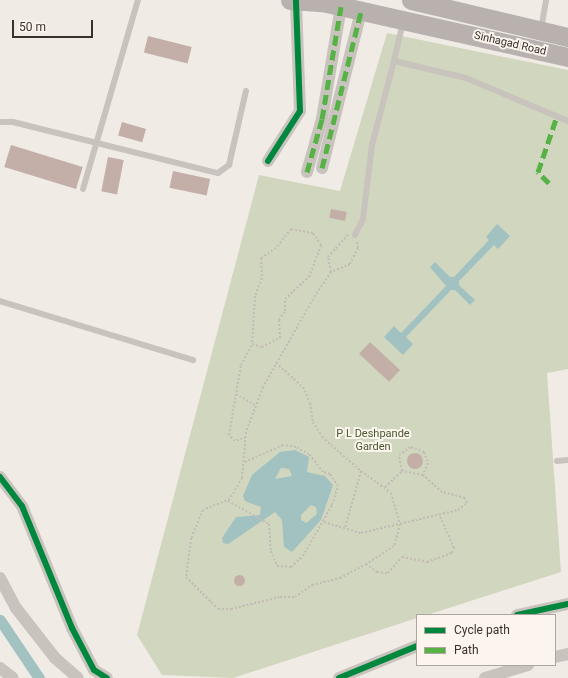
<!DOCTYPE html>
<style>
body{margin:0}
#map{position:relative;width:568px;height:678px;overflow:hidden;background:#f0ebe5;font-family:Roboto,sans-serif}
div>[style]{position:absolute}
.green>*{inset:0;background:#d1d6bf}
.water>*{inset:0;background:#a1c2c1}
.canal>*{height:11px;margin:-5.5px;padding:0 5.5px;transform-origin:5.5px;border-radius:5.5px;background:#a1c2c1}
.building>*{inset:0;background:#c3afa7;transform-origin:0 0}
.round{border-radius:50%}
.path>*{height:2px;margin-top:-1px;transform-origin:0;background:repeating-linear-gradient(90deg,#c2bbb6 0 2px,transparent 0 4px)}
.lane>*{height:6px;margin:-3px;padding:0 3px;transform-origin:3px;border-radius:3px;background:#c9c3be}
.street>*{height:12px;margin:-6px;padding:0 6px;transform-origin:6px;border-radius:6px;background:#c9c3be}
.primary>*{height:19px;margin:-9.5px;padding:0 9.5px;transform-origin:9.5px;border-radius:9.5px;background:#b8b1ad}
.quiet>*{height:5px;margin-top:-2.5px;transform-origin:0;background:repeating-linear-gradient(90deg,#57b246 0 10px,transparent 0 15px)}
.cycleway>*{height:6px;margin:-3px;padding:0 3px;transform-origin:3px;border-radius:3px;background:#00873e}
span{translate:-50% -50%;white-space:nowrap;text-align:center;line-height:1.15;-webkit-text-stroke:4px #fbf5ee;paint-order:stroke}
.street-label{font-size:11px;color:#3b302b}
.park-label{font-size:11px;color:#4a5a2e}
.legend{position:absolute;left:416px;top:614px;width:140px;height:52px;box-sizing:border-box;background:#fbf5ee;border:1px solid #aea6a0;margin:0;padding:5px 7px;list-style:none;font-size:12px;color:#3b302b}
.legend li{display:flex;align-items:center;gap:8px;height:20px}
.legend b{width:20px;border:1px solid #aea6a0}
.scale{position:absolute;left:12px;top:20px;width:81px;height:18px;box-sizing:border-box;border:2px solid #3b302b;border-top:0;padding-left:5px;font-size:12px;line-height:14px;white-space:nowrap;color:#3b302b;-webkit-text-stroke:3px #fbf5ee;paint-order:stroke}
</style>
<div id="map">
<div class="green">
<div style="clip-path:polygon(387px 33px,568px 70px,568px 369px,547px 373px,561px 572px,427px 615px,417px 615px,417px 618px,233px 678px,162px 675px,137px 635px,259px 175px,340px 191px)"></div>
</div>
<div class="water">
<div style="clip-path:polygon(497px 224px,510px 236px,498px 249px,494px 245px,459px 281px,459px 285px,475px 300px,470px 305px,455px 290px,451px 290px,406px 337px,413px 344px,403px 355px,384px 337px,394px 326px,401px 333px,446px 286px,430px 267px,435px 262px,450px 277px,454px 277px,489px 240px,486px 237px)"></div>
<div style="clip-path:polygon(evenodd,295px 450px,309px 457px,307px 472px,325px 476px,333px 485px,321px 520px,292px 552px,284px 547px,282px 520px,275px 512px,228px 544px,223px 543px,222px 538px,236px 517px,260px 515px,261px 507px,245px 501px,243px 496px,252px 475px,280px 452px,295px 450px,281px 468px,289px 469px,292px 476px,275px 479px,281px 468px,295px 450px,311px 505px,316px 507px,317px 514px,306px 523px,301px 520px,301px 515px,311px 505px)"></div>
</div>
<div class="canal">
<div style="left:0;top:620px;width:70px;rotate:56.1deg"></div>
</div>
<div class="building">
<div style="left:148px;top:36px;width:45px;height:17px;rotate:14deg"></div>
<div style="left:122px;top:122px;width:25px;height:14px;rotate:16deg"></div>
<div style="left:11px;top:145px;width:75px;height:23px;rotate:17deg"></div>
<div style="left:108px;top:157px;width:16px;height:35px;rotate:11deg"></div>
<div style="left:173px;top:171px;width:38px;height:17px;rotate:12deg"></div>
<div style="left:331px;top:209px;width:16px;height:9px;rotate:11deg"></div>
<div style="left:370px;top:342px;width:41px;height:16px;rotate:43deg"></div>
<div class="round" style="left:407px;top:453px;width:16px;height:16px"></div>
<div class="round" style="left:233.5px;top:574.5px;width:11px;height:11px"></div>
</div>
<div class="path">
<div style="left:357px;top:242px;width:6px;rotate:81deg"></div>
<div style="left:358px;top:248px;width:18px;rotate:117deg"></div>
<div style="left:350px;top:264px;width:21px;rotate:157deg"></div>
<div style="left:331px;top:272px;width:32px;rotate:124deg"></div>
<div style="left:313px;top:299px;width:101px;rotate:119.6deg"></div>
<div style="left:263px;top:387px;width:48px;rotate:110.7deg"></div>
<div style="left:246px;top:432px;width:46px;rotate:95deg"></div>
<div style="left:242px;top:478px;width:24px;rotate:120deg"></div>
<div style="left:230px;top:499px;width:29px;rotate:158deg"></div>
<div style="left:203px;top:510px;width:30px;rotate:113deg"></div>
<div style="left:191px;top:538px;width:39px;rotate:97deg"></div>
<div style="left:186px;top:577px;width:45px;rotate:45deg"></div>
<div style="left:218px;top:609px;width:13px"></div>
<div style="left:231px;top:609px;width:50px;rotate:-13.8deg"></div>
<div style="left:280px;top:597px;width:15px"></div>
<div style="left:295px;top:597px;width:21px;rotate:-35deg"></div>
<div style="left:312px;top:585px;width:29px;rotate:-14deg"></div>
<div style="left:340px;top:578px;width:30px;rotate:-28deg"></div>
<div style="left:331px;top:272px;width:15px;rotate:-101deg"></div>
<div style="left:328px;top:257px;width:30px;rotate:-48deg"></div>
<div style="left:276px;top:363px;width:36px;rotate:42deg"></div>
<div style="left:303px;top:387px;width:17px;rotate:66deg"></div>
<div style="left:310px;top:403px;width:19px;rotate:81deg"></div>
<div style="left:313px;top:422px;width:17px;rotate:59deg"></div>
<div style="left:322px;top:437px;width:52px;rotate:41.1deg"></div>
<div style="left:361px;top:471px;width:59px;rotate:105.7deg"></div>
<div style="left:236px;top:394px;width:22px;rotate:30deg"></div>
<div style="left:246px;top:437px;width:12px;rotate:160deg"></div>
<div style="left:235px;top:441px;width:8px;rotate:-135deg"></div>
<div style="left:229px;top:435px;width:71px;rotate:-80.3deg"></div>
<div style="left:241px;top:365px;width:24px;rotate:-62deg"></div>
<div style="left:252px;top:344px;width:10px;rotate:17deg"></div>
<div style="left:262px;top:347px;width:20px;rotate:-27deg"></div>
<div style="left:280px;top:338px;width:18px;rotate:-93deg"></div>
<div style="left:279px;top:320px;width:11px;rotate:-56deg"></div>
<div style="left:285px;top:311px;width:12px;rotate:-90deg"></div>
<div style="left:285px;top:299px;width:33px;rotate:-43deg"></div>
<div style="left:309px;top:277px;width:34px;rotate:-69deg"></div>
<div style="left:321px;top:245px;width:14px;rotate:-124deg"></div>
<div style="left:313px;top:233px;width:22px;rotate:-170deg"></div>
<div style="left:291px;top:229px;width:24px;rotate:128deg"></div>
<div style="left:276px;top:248px;width:18px;rotate:146deg"></div>
<div style="left:261px;top:258px;width:20px;rotate:87deg"></div>
<div style="left:262px;top:278px;width:19px;rotate:111deg"></div>
<div style="left:255px;top:296px;width:48px;rotate:93.6deg"></div>
<div style="left:361px;top:471px;width:37px;rotate:36deg"></div>
<div style="left:391px;top:493px;width:32px;rotate:74deg"></div>
<div style="left:400px;top:524px;width:23px;rotate:105deg"></div>
<div style="left:394px;top:546px;width:33px;rotate:147deg"></div>
<div style="left:366px;top:564px;width:14px;rotate:36deg"></div>
<div style="left:377px;top:572px;width:11px;rotate:5deg"></div>
<div style="left:388px;top:573px;width:21px;rotate:-49deg"></div>
<div style="left:402px;top:557px;width:25px;rotate:11deg"></div>
<div style="left:427px;top:562px;width:27px;rotate:-20deg"></div>
<div style="left:452px;top:553px;width:5px;rotate:-68deg"></div>
<div style="left:454px;top:548px;width:37px;rotate:-114deg"></div>
<div style="left:385px;top:487px;width:23px;rotate:-43deg"></div>
<div style="left:402px;top:471px;width:16px;rotate:-101deg"></div>
<div style="left:399px;top:455px;width:14px;rotate:-34deg"></div>
<div style="left:411px;top:447px;width:14px;rotate:21deg"></div>
<div style="left:424px;top:452px;width:12px;rotate:70deg"></div>
<div style="left:428px;top:463px;width:13px;rotate:113deg"></div>
<div style="left:228px;top:501px;width:47px;rotate:29.3deg"></div>
<div style="left:269px;top:524px;width:27px;rotate:86deg"></div>
<div style="left:271px;top:551px;width:16px;rotate:68deg"></div>
<div style="left:277px;top:566px;width:14px;rotate:4deg"></div>
<div style="left:291px;top:567px;width:16px;rotate:-43deg"></div>
<div style="left:303px;top:556px;width:59px;rotate:-60.4deg"></div>
<div style="left:332px;top:505px;width:20px;rotate:-72deg"></div>
<div style="left:338px;top:486px;width:14px;rotate:-124deg"></div>
<div style="left:330px;top:474px;width:7px;rotate:-164deg"></div>
<div style="left:323px;top:472px;width:23px;rotate:-128deg"></div>
<div style="left:309px;top:454px;width:15px;rotate:-152deg"></div>
<div style="left:296px;top:447px;width:13px;rotate:-171deg"></div>
<div style="left:283px;top:445px;width:42px;rotate:155.9deg"></div>
<div style="left:324px;top:522px;width:39px;rotate:17deg"></div>
<div style="left:361px;top:533px;width:100px;rotate:-13.3deg"></div>
<div style="left:458px;top:510px;width:11px;rotate:-38deg"></div>
<div style="left:467px;top:503px;width:5px;rotate:-112deg"></div>
<div style="left:465px;top:498px;width:24px;rotate:-165deg"></div>
<div style="left:442px;top:492px;width:25px;rotate:-138deg"></div>
<div style="left:423px;top:475px;width:21px;rotate:-169deg"></div>
</div>
<div class="lane">
<div style="left:403px;top:22px;width:40px;rotate:103deg"></div>
<div style="left:394px;top:61px;width:74px;rotate:13.3deg"></div>
<div style="left:466px;top:78px;width:111px;rotate:22.9deg"></div>
<div style="left:541px;top:29px;width:29px;rotate:-80deg"></div>
<div style="left:0;top:122px;width:13px"></div>
<div style="left:13px;top:122px;width:211px;rotate:14deg"></div>
<div style="left:218px;top:173px;width:14px;rotate:-36deg"></div>
<div style="left:229px;top:165px;width:76px;rotate:-77.1deg"></div>
<div style="left:83px;top:189px;width:197px;rotate:-73.8deg"></div>
<div style="left:355px;top:235px;width:18px;rotate:-63deg"></div>
<div style="left:363px;top:219px;width:75px;rotate:-83.1deg"></div>
<div style="left:372px;top:145px;width:87px;rotate:-75.3deg"></div>
<div style="left:0;top:301px;width:202px;rotate:17deg"></div>
<div style="left:557px;top:461px;width:11px;rotate:-5deg"></div>
</div>
<div class="street">
<div style="left:268px;top:161px;width:59px;rotate:-57.4deg"></div>
<div style="left:300px;top:111px;width:111px;rotate:-92.1deg"></div>
<div style="left:322px;top:168px;width:162px;rotate:-76deg"></div>
<div style="left:307px;top:172px;width:55px;rotate:-74.2deg"></div>
<div style="left:322px;top:119px;width:114px;rotate:-80.4deg"></div>
<div style="left:0;top:477px;width:36px;rotate:53deg"></div>
<div style="left:22px;top:506px;width:132px;rotate:67.7deg"></div>
<div style="left:72px;top:628px;width:47px;rotate:62.4deg"></div>
<div style="left:94px;top:670px;width:15px;rotate:32deg"></div>
<div style="left:0;top:578px;width:34px;rotate:62deg"></div>
<div style="left:16px;top:608px;width:63px;rotate:52deg"></div>
<div style="left:55px;top:658px;width:30px;rotate:41deg"></div>
<div style="left:517px;top:615px;width:52px;rotate:-12.2deg"></div>
<div style="left:555px;top:657px;width:13px;rotate:-13deg"></div>
<div style="left:0;top:668px;width:16px;rotate:38deg"></div>
<div style="left:339px;top:678px;width:84px;rotate:-22.3deg"></div>
<div style="left:485px;top:678px;width:45px;rotate:-16.8deg"></div>
</div>
<div class="primary">
<div style="left:290px;top:0;width:32px;rotate:4deg"></div>
<div style="left:322px;top:2px;width:252px;rotate:12.6deg"></div>
<div style="left:411px;top:0;width:161px;rotate:13.3deg"></div>
</div>
<div class="quiet">
<div style="left:322px;top:168px;width:162px;rotate:-76deg"></div>
<div style="left:307px;top:172px;width:55px;rotate:-74.2deg"></div>
<div style="left:322px;top:119px;width:114px;rotate:-80.4deg"></div>
<div style="left:549px;top:183px;width:16px;rotate:-135deg"></div>
<div style="left:538px;top:172px;width:59px;rotate:-71.3deg"></div>
</div>
<div class="cycleway">
<div style="left:268px;top:161px;width:59px;rotate:-57.4deg"></div>
<div style="left:300px;top:111px;width:111px;rotate:-92.1deg"></div>
<div style="left:0;top:477px;width:36px;rotate:53deg"></div>
<div style="left:22px;top:506px;width:132px;rotate:67.7deg"></div>
<div style="left:72px;top:628px;width:47px;rotate:62.4deg"></div>
<div style="left:94px;top:670px;width:15px;rotate:32deg"></div>
<div style="left:517px;top:615px;width:52px;rotate:-12.2deg"></div>
<div style="left:339px;top:678px;width:84px;rotate:-22.3deg"></div>
</div>
<div class="street-label">
<span style="left:510px;top:44px;rotate:13deg">Sinhagad Road</span>
</div>
<div class="park-label">
<span style="left:373px;top:441px">P L Deshpande<br>Garden</span>
</div>
<ul class="legend">
<li><b style="height:5px;background:#00873e"></b>Cycle path</li>
<li><b style="height:5px;background:#57b246"></b>Path</li>
</ul>
<div class="scale">50 m</div>
</div>
